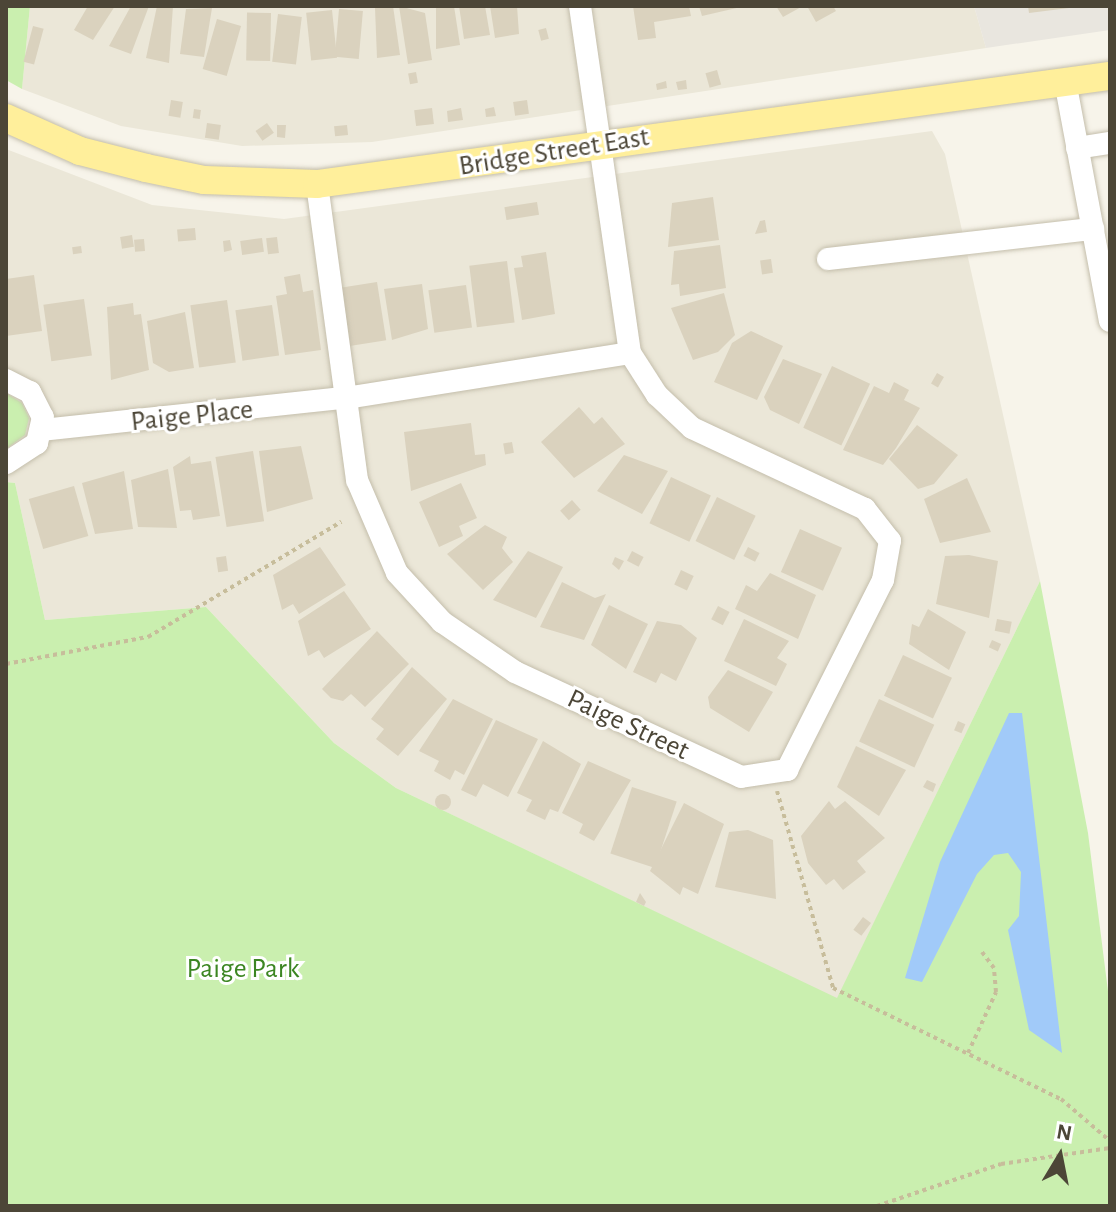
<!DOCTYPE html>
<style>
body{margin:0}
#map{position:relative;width:1116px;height:1212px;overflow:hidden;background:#f7f4ea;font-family:"Alegreya Sans",sans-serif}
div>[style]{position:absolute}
.residential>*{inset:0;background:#ebe7d8}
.industrial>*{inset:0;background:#e9e6df}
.green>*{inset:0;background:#caefaf}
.water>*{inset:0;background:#a1caf9}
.building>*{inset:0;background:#dad2be;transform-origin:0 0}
.round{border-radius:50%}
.path>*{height:4px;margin-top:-2px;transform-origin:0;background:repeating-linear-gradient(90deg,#c7bd9b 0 4px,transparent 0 8px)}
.roads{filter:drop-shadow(0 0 2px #c4beab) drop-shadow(0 0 2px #c4beab)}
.minor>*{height:22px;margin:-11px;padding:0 11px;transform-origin:11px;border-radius:11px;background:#fff}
.major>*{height:28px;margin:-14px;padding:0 14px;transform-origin:14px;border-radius:14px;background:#ffef9b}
span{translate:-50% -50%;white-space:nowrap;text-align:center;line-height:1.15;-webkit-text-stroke:6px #fff;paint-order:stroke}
.street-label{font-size:28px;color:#4c4637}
.park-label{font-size:28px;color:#3c8622}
.frame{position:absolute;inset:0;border:8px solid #4c4637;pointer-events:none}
.north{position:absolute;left:1020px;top:1116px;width:80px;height:80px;-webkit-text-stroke:6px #fff;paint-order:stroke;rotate:10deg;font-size:22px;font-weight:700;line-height:32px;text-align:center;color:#4c4637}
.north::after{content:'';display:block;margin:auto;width:28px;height:36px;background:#4c4637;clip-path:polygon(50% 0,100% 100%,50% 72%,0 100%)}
</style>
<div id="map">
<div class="residential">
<div style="clip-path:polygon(30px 6px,974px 6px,986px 48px,372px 142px,242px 146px,121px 126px,22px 89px)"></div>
<div style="clip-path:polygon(932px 131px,945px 154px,1040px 581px,837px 999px,396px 788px,334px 743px,206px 607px,45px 620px,15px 483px,6px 482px,6px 149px,152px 205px,284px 219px)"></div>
</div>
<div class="industrial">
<div style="clip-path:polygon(974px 6px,1110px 6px,1110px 30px,986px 48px)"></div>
</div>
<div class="green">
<div style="clip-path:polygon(6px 6px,30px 6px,22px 89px,6px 80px)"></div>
<div style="clip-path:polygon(6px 393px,22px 403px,29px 418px,25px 435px,6px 449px)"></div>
<div style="clip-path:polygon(6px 482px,15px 483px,45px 620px,206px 607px,334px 743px,396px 788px,837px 998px,1040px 581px,1088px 833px,1110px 1007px,1110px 1206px,6px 1206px)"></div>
</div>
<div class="water">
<div style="clip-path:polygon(1009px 713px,1022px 713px,1062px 1053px,1029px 1030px,1008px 930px,1019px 916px,1021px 872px,1008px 853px,994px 855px,977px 874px,922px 982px,905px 978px,940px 862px)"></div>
</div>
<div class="building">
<div style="clip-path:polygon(88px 6px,115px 6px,93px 40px,74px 30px)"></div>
<div style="clip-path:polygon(131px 6px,149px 6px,131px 54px,109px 46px)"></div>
<div style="clip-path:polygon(157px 6px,173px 6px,169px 63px,146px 58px)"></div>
<div style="clip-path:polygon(393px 6px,400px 55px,377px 58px,375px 8px)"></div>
<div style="clip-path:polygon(399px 6px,425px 13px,432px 60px,408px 64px)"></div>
<div style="clip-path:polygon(436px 6px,454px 6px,460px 45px,436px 49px)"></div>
<div style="clip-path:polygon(459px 6px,485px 6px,490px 35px,464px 39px)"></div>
<div style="clip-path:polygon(490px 6px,517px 6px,519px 34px,495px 38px)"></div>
<div style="clip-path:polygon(633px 6px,689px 6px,691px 16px,654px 22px,656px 38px,638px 40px)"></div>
<div style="clip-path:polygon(699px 6px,741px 6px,741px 7px,702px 16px)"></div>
<div style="clip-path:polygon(776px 6px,803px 6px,783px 17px)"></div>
<div style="clip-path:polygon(807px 6px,833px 6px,836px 11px,816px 22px)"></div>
<div style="clip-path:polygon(1028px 6px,1069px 6px,1069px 8px,1029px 13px)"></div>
<div style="clip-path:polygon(212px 8px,204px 57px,180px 54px,186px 9px)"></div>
<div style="left:339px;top:9px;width:24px;height:48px;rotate:5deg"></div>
<div style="left:332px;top:10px;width:48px;height:26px;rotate:84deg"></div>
<div style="left:271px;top:13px;width:48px;height:24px;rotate:91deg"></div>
<div style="left:278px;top:14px;width:24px;height:48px;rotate:7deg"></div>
<div style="left:217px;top:19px;width:25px;height:52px;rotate:16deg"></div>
<div style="left:33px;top:26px;width:11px;height:37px;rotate:15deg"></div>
<div style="left:546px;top:28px;width:11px;height:8px;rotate:75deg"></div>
<div style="left:717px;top:70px;width:15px;height:12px;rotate:74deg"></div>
<div style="left:416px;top:72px;width:11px;height:8px;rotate:80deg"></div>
<div style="clip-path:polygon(686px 80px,687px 89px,678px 90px,676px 82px)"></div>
<div style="clip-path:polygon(666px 81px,667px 88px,657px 90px,656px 84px)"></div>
<div style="left:171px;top:100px;width:12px;height:16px;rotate:9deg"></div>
<div style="left:527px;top:100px;width:14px;height:14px;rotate:82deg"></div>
<div style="clip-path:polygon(494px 107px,496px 116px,486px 117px,485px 109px)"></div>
<div style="left:432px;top:108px;width:16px;height:18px;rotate:83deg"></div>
<div style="clip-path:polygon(461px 108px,463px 120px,448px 122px,447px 111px)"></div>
<div style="left:194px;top:109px;width:7px;height:9px;rotate:8deg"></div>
<div style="left:207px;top:123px;width:14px;height:15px;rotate:8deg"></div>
<div style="left:267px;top:123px;width:12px;height:14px;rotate:55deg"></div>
<div style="clip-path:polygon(277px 125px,286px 125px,285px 138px,277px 137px)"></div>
<div style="left:347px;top:125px;width:10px;height:13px;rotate:84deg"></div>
<div style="clip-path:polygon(713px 197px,719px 240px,668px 247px,672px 203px)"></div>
<div style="left:537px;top:202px;width:13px;height:33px;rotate:81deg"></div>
<div style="clip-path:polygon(765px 220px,767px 232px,755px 234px,760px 221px)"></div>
<div style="left:195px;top:228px;width:12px;height:18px;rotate:85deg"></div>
<div style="left:132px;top:235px;width:12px;height:12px;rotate:81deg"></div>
<div style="left:277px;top:237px;width:16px;height:11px;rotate:83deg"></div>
<div style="left:262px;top:238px;width:14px;height:22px;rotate:82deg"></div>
<div style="left:144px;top:239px;width:12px;height:10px;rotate:85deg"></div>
<div style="clip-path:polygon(230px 240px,232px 250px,224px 252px,223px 241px)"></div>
<div style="clip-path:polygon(720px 245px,726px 288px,680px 296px,679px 284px,671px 285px,674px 251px)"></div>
<div style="left:81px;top:246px;width:7px;height:9px;rotate:82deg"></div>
<div style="clip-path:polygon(546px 252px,555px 314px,522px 320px,514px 268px,523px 267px,521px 256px)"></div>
<div style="left:771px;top:259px;width:14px;height:11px;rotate:82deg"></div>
<div style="left:507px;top:261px;width:62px;height:38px;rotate:83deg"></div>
<div style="clip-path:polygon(300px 274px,303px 292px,313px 290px,321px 350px,285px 355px,276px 296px,287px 294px,284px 277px)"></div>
<div style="clip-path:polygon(34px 275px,42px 331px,6px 336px,6px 279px)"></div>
<div style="left:377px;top:282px;width:59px;height:37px;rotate:81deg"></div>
<div style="clip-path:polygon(422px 284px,428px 329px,392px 340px,384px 289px)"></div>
<div style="left:466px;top:285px;width:43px;height:38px;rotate:82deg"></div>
<div style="clip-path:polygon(724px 293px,735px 335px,718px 352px,693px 360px,671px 308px)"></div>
<div style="left:84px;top:299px;width:57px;height:41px;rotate:82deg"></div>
<div style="left:227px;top:300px;width:63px;height:37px;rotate:82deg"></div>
<div style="clip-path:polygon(133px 303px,134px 315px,141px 314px,149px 370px,111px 380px,107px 307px)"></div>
<div style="left:272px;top:305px;width:51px;height:37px;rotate:82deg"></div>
<div style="clip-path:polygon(185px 312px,194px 368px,169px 372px,153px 363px,147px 321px)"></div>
<div style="clip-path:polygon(751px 331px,783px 346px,757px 400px,714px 382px,732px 343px)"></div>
<div style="clip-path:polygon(783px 359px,822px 374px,799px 424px,770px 410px,764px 397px)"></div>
<div style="left:832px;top:366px;width:42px;height:68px;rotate:25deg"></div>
<div style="left:937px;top:373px;width:8px;height:12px;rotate:30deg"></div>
<div style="clip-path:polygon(894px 382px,909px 390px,904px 400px,920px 408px,896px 448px,883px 465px,843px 450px,874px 386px,889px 393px)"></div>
<div style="clip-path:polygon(579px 407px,594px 424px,602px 417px,625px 444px,574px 478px,541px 442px)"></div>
<div style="clip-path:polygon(471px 423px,475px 455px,485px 454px,486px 465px,411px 491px,404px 432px)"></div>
<div style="clip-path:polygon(917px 425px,958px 455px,934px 484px,918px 489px,889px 459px)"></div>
<div style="left:512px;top:442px;width:11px;height:9px;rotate:80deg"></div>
<div style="clip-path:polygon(301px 446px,313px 499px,267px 512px,259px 451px)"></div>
<div style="left:253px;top:451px;width:71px;height:38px;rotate:81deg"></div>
<div style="clip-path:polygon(624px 455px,668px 471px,642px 514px,597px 491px)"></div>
<div style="clip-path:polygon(190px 456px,191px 464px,211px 461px,220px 516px,193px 520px,191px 510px,180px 511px,173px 467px)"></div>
<div style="clip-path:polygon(168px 469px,177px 528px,138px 527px,131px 480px)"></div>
<div style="clip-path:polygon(124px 471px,133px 529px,95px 534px,82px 483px)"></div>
<div style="left:671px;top:477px;width:44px;height:51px;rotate:25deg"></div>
<div style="clip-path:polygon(967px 478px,991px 532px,940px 543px,924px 499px)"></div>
<div style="clip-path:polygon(461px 483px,477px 518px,459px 526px,463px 536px,439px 547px,419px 502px)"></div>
<div style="left:74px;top:486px;width:52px;height:47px;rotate:74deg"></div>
<div style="left:717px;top:497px;width:43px;height:49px;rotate:26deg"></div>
<div style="left:572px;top:500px;width:13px;height:16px;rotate:48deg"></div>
<div style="clip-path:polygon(485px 525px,507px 537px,502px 548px,513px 562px,483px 590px,447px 554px)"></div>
<div style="left:800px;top:529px;width:46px;height:47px;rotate:24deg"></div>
<div style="clip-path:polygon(320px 547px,346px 585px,299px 614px,293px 604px,282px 610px,273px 575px)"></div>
<div style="left:748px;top:547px;width:13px;height:10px;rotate:27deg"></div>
<div style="clip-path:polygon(528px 551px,563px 567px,536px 618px,493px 600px)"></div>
<div style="left:632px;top:551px;width:13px;height:11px;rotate:27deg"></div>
<div style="clip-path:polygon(969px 555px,998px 561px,989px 618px,936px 604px,945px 556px)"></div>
<div style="left:226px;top:556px;width:15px;height:10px;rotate:82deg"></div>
<div style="clip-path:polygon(615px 557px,624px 561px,619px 570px,612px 564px)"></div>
<div style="left:681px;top:570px;width:14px;height:16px;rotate:25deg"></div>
<div style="clip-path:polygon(770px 573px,816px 595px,798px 639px,735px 609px,746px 585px,757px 591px)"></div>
<div style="clip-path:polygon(562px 582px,595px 598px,606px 594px,584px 640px,540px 627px)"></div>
<div style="clip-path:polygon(344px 591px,371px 629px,324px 658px,319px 650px,308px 656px,298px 621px)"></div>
<div style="clip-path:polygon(609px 605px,648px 624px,626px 669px,591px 645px)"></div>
<div style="left:718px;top:606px;width:13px;height:15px;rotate:27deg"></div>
<div style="clip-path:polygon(928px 609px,966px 632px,949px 670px,909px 644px,912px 624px,919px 627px)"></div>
<div style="clip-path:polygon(744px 619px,789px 641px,777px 658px,787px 664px,776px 686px,724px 661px)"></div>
<div style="left:997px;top:619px;width:15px;height:12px;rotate:11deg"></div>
<div style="clip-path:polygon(657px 621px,681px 625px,697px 638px,676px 681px,661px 673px,656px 683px,633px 672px)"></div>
<div style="clip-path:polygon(377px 631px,409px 664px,365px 707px,351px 694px,343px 701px,331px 698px,322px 689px)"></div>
<div style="left:992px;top:640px;width:10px;height:8px;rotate:24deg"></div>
<div style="left:903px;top:655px;width:54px;height:45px;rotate:25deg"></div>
<div style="clip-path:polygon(412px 667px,447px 699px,398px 756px,376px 739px,384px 729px,371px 719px)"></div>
<div style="clip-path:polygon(728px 670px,773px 692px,749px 732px,710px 708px,708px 697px)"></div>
<div style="clip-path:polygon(453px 699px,493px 719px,464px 775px,455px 770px,450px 780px,434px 771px,439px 761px,419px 751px)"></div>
<div style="left:879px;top:699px;width:61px;height:47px;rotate:25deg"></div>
<div style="clip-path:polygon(496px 720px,538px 739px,508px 797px,483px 784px,476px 797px,461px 790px)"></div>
<div style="left:958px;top:721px;width:8px;height:10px;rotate:23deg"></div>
<div style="clip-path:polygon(543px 741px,581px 764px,558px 812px,550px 809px,545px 820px,526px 811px,532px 800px,517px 793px)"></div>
<div style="clip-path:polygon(856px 746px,906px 770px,879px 816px,837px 787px)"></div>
<div style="clip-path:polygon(588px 761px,631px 780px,594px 841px,579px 833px,583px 824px,562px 813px)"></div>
<div style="clip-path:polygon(927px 780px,936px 784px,933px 792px,923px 787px)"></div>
<div style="left:632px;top:787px;width:47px;height:70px;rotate:18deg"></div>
<div class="round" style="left:435px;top:794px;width:16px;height:16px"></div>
<div style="clip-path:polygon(829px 801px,835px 809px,845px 801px,885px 838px,857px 861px,866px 872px,843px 890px,834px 879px,826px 885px,808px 863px,801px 836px)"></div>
<div style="clip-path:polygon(684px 803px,724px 824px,698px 894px,683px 887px,680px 895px,650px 871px)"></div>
<div style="clip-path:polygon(748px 830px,773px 840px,776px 899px,715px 887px,729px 832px)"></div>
<div style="clip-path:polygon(640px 893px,646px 902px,644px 906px,636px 902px)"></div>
<div style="left:863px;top:917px;width:10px;height:16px;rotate:37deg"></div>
</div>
<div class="path">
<div style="left:6px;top:664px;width:145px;rotate:-10.8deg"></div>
<div style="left:148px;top:637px;width:225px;rotate:-30.8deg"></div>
<div style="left:777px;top:791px;width:205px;rotate:74.1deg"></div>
<div style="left:833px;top:988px;width:254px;rotate:26deg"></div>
<div style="left:1061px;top:1099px;width:65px;rotate:40.6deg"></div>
<div style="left:968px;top:1053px;width:67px;rotate:-65.3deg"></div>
<div style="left:996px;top:992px;width:24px;rotate:-95deg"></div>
<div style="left:994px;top:968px;width:20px;rotate:-127deg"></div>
<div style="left:877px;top:1206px;width:131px;rotate:-18.7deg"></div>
<div style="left:1001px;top:1164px;width:110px;rotate:-8.4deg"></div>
</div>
<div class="roads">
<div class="minor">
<div style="left:1065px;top:81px;width:244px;rotate:79.4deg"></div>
<div style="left:1077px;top:148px;width:33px;rotate:-9deg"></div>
<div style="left:317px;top:184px;width:299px;rotate:82.3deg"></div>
<div style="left:357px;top:480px;width:101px;rotate:66.7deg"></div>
<div style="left:397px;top:573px;width:67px;rotate:47.4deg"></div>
<div style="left:442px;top:622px;width:88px;rotate:34.4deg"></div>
<div style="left:515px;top:672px;width:249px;rotate:24.9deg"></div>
<div style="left:741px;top:777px;width:47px;rotate:-8.7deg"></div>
<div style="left:787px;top:770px;width:213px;rotate:-63.2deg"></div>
<div style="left:883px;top:580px;width:40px;rotate:-80deg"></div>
<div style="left:890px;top:541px;width:41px;rotate:-128deg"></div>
<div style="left:865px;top:509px;width:191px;rotate:-154.9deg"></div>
<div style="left:692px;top:428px;width:48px;rotate:-136.7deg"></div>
<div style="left:657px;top:395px;width:50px;rotate:-122.7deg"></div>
<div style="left:630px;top:353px;width:351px;rotate:-98.2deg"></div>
<div style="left:828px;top:259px;width:267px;rotate:-6.5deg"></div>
<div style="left:6px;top:380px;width:27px;rotate:27deg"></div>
<div style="left:30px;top:392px;width:28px;rotate:63deg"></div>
<div style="left:43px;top:417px;width:27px;rotate:103deg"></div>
<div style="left:37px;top:443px;width:37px;rotate:147deg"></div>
<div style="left:42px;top:430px;width:313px;rotate:-6.1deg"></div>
<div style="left:353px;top:397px;width:280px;rotate:-9deg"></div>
</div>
<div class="major">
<div style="left:6px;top:118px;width:81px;rotate:24deg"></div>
<div style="left:80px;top:151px;width:68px;rotate:14.4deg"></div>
<div style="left:146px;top:168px;width:59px;rotate:11.7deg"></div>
<div style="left:204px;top:180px;width:113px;rotate:2deg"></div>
<div style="left:317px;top:184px;width:800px;rotate:-7.76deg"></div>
</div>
</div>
<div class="street-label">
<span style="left:554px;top:152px;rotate:-9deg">Bridge Street East</span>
<span style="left:192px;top:416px;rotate:-6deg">Paige Place</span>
<span style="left:628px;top:725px;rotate:25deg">Paige Street</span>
</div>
<div class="park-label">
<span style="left:243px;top:969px">Paige Park</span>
</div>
<div class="frame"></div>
<div class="north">N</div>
</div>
